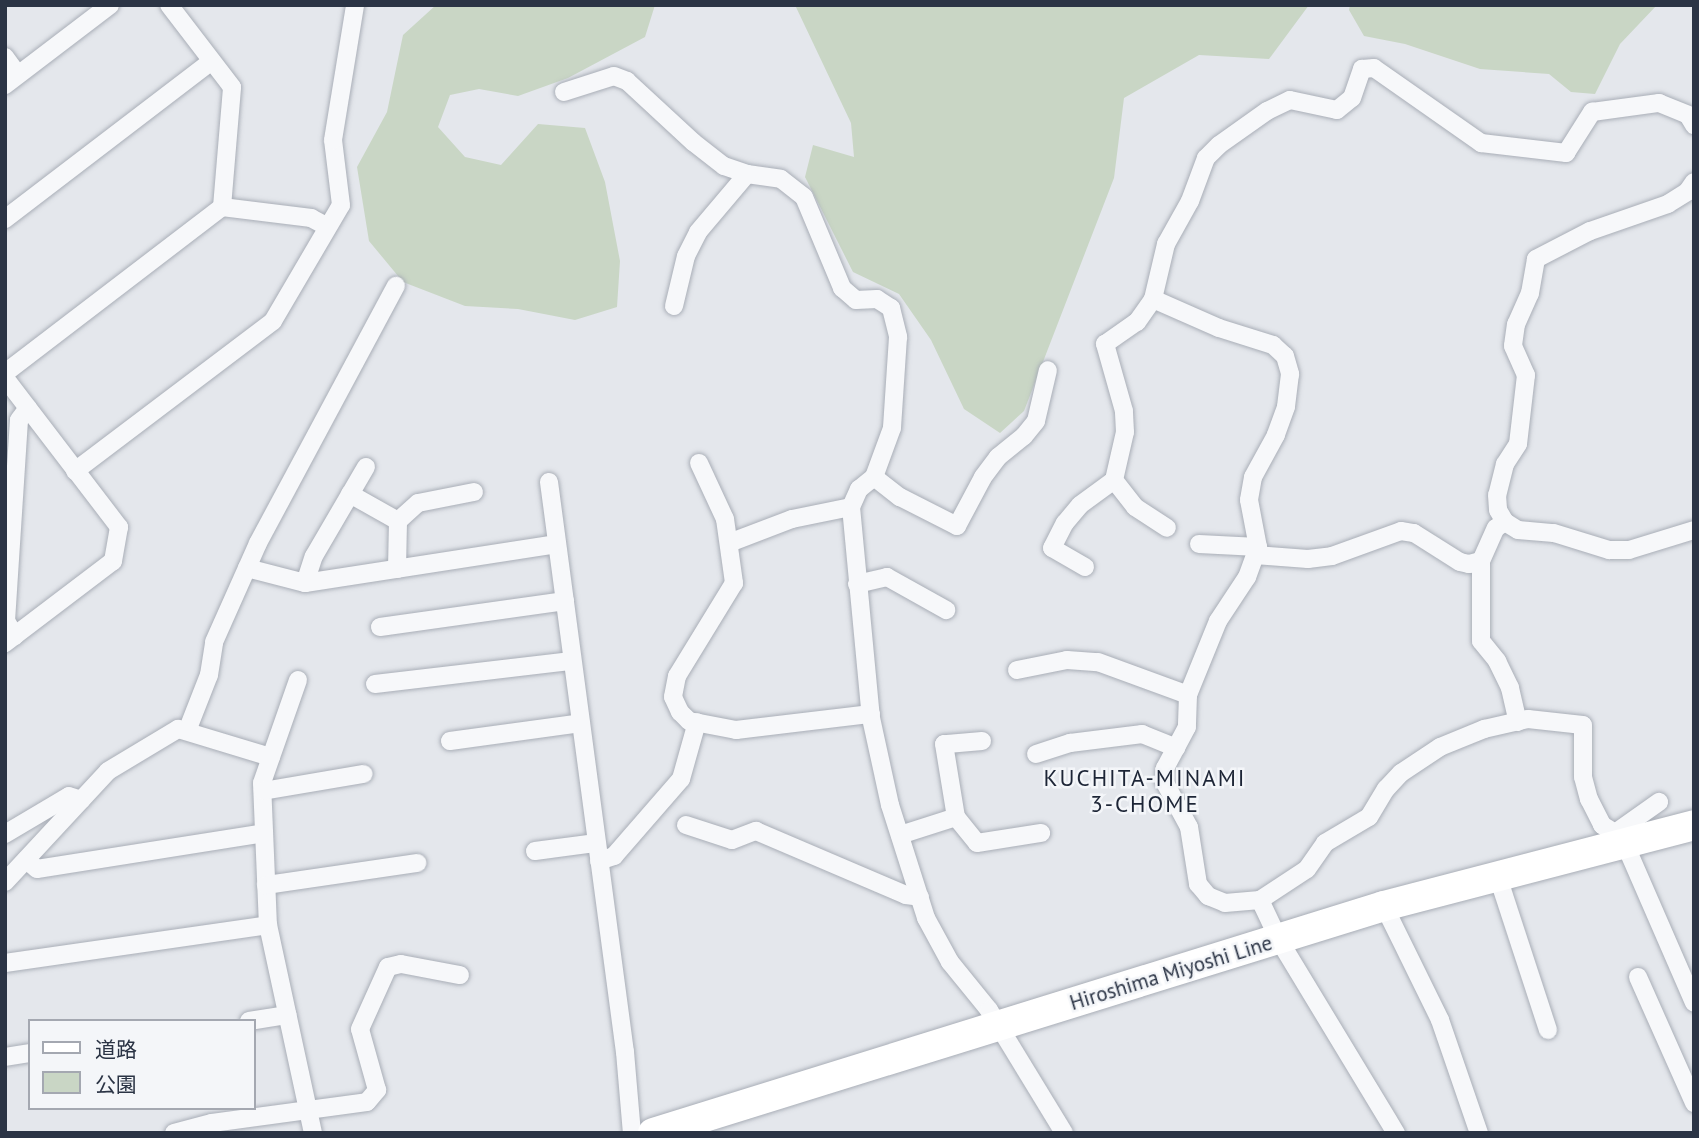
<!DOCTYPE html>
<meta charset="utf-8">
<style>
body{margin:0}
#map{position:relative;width:1699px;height:1138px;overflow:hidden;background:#e4e7ec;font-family:"PT Sans","Noto Sans JP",sans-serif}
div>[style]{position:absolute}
.green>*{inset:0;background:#c9d6c5}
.roads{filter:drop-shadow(0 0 2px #a9aeb7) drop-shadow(0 0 2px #a9aeb7)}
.street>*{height:18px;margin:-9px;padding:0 9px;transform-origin:9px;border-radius:9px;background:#f7f8fa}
.primary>*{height:30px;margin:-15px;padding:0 15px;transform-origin:15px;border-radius:15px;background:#fff}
span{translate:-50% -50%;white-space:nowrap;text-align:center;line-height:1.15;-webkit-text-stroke:5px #f4f6f9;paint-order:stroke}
.street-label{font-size:21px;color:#2b3445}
.neighbourhood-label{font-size:23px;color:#1d2536;letter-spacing:2px}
.frame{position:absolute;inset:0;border:7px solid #2b3445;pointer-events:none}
.legend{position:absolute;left:28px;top:1019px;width:228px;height:91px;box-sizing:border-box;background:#f4f6f9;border:2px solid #a4a8b1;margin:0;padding:9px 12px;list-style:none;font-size:21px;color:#2b3445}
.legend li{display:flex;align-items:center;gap:14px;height:35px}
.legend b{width:35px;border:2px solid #a4a8b1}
</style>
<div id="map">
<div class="green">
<div style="clip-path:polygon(436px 5px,655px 5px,645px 37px,568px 78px,518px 96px,479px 89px,450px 95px,438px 127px,465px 157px,501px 165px,538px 124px,585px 128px,605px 182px,620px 261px,617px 307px,575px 320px,518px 309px,465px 306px,403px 282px,369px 241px,357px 167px,387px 112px,403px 35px)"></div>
<div style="clip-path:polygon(795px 5px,1309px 5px,1269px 59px,1199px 55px,1124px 98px,1114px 178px,1024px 411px,1000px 433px,964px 409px,931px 340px,899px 294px,853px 272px,805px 177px,813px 145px,854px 157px,851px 123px)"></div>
<div style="clip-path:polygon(1350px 5px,1657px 5px,1620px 44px,1595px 94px,1571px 92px,1549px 74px,1480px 69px,1405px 44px,1364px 36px,1349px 10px)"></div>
</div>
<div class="roads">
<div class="street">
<div style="left:5px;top:57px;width:22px;rotate:54deg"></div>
<div style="left:5px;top:85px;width:132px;rotate:-37.3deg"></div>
<div style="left:564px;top:92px;width:52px;rotate:-17.7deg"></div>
<div style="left:614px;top:76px;width:14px;rotate:21deg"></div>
<div style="left:627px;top:81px;width:90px;rotate:42.7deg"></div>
<div style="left:693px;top:142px;width:39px;rotate:38deg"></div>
<div style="left:724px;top:166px;width:24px;rotate:19deg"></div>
<div style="left:747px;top:174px;width:34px;rotate:8deg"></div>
<div style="left:781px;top:179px;width:29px;rotate:38deg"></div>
<div style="left:804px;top:197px;width:99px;rotate:67.3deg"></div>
<div style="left:842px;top:288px;width:18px;rotate:41deg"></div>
<div style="left:856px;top:300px;width:21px;rotate:-3deg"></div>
<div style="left:877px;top:299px;width:17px;rotate:33deg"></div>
<div style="left:891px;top:308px;width:30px;rotate:76deg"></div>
<div style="left:898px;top:337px;width:91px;rotate:93.8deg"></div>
<div style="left:892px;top:428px;width:52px;rotate:110.2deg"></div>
<div style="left:874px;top:477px;width:19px;rotate:141deg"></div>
<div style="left:859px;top:489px;width:20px;rotate:114deg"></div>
<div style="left:851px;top:507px;width:212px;rotate:84.6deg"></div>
<div style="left:871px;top:718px;width:89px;rotate:77.7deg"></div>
<div style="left:890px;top:805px;width:119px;rotate:72.3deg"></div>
<div style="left:926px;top:918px;width:50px;rotate:61.4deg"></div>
<div style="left:950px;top:962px;width:62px;rotate:50.9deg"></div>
<div style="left:989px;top:1010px;width:144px;rotate:58.6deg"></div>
<div style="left:1694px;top:182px;width:12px;rotate:125deg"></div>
<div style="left:1687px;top:192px;width:22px;rotate:148deg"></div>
<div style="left:1668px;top:204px;width:83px;rotate:160.9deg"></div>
<div style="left:1590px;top:231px;width:61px;rotate:152.6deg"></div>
<div style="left:1536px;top:259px;width:35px;rotate:100deg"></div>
<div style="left:1530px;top:293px;width:34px;rotate:114deg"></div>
<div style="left:1516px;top:324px;width:22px;rotate:98deg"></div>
<div style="left:1513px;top:346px;width:32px;rotate:66deg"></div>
<div style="left:1526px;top:375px;width:69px;rotate:96.6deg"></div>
<div style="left:1518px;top:444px;width:24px;rotate:123deg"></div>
<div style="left:1505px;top:464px;width:32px;rotate:104deg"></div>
<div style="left:1497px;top:495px;width:15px;rotate:86deg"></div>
<div style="left:1498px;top:510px;width:14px;rotate:60deg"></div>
<div style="left:1505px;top:522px;width:15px;rotate:32deg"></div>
<div style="left:1518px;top:530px;width:36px;rotate:5deg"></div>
<div style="left:1554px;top:533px;width:58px;rotate:17.2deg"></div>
<div style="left:1609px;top:550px;width:20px"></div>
<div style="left:1629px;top:550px;width:68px;rotate:-17.1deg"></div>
<div style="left:222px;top:207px;width:90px;rotate:7deg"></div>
<div style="left:311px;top:218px;width:17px;rotate:28deg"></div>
<div style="left:5px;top:219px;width:260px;rotate:-37.4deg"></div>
<div style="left:1153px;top:299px;width:72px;rotate:23.7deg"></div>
<div style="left:1219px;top:328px;width:57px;rotate:17.5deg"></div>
<div style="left:1273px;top:345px;width:16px;rotate:43deg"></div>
<div style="left:1285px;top:356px;width:19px;rotate:74deg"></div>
<div style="left:1290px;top:374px;width:33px;rotate:97deg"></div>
<div style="left:1286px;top:407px;width:30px;rotate:110deg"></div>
<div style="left:1276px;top:435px;width:48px;rotate:118.7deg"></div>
<div style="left:1253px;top:477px;width:23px;rotate:100deg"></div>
<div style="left:1249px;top:500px;width:48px;rotate:79.2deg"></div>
<div style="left:1258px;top:547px;width:32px;rotate:110deg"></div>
<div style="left:1247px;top:577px;width:53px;rotate:123.4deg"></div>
<div style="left:1218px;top:621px;width:80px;rotate:112.1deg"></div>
<div style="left:1188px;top:695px;width:32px;rotate:92deg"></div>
<div style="left:1187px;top:727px;width:47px;rotate:118.2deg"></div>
<div style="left:1165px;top:768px;width:13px;rotate:94deg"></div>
<div style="left:1164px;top:781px;width:52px;rotate:61.5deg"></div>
<div style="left:1189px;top:827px;width:58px;rotate:81deg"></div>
<div style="left:1198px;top:884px;width:16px;rotate:50deg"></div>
<div style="left:1208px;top:896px;width:18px;rotate:22deg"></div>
<div style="left:1225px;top:903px;width:35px;rotate:-5deg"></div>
<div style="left:1260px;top:900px;width:56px;rotate:-33.4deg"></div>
<div style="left:1307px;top:869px;width:32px;rotate:-55deg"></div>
<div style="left:1325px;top:843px;width:51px;rotate:-30.6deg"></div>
<div style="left:1369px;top:817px;width:33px;rotate:-59deg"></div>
<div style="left:1386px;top:789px;width:22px;rotate:-47deg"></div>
<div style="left:1401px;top:773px;width:47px;rotate:-33.7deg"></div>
<div style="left:1440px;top:747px;width:48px;rotate:-22.2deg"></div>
<div style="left:1484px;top:729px;width:45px;rotate:-12.8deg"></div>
<div style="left:1528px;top:719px;width:55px;rotate:6.2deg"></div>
<div style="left:1583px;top:725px;width:52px;rotate:90deg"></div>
<div style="left:1583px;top:777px;width:23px;rotate:75deg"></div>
<div style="left:1589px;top:799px;width:29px;rotate:63deg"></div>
<div style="left:1602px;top:825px;width:15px;rotate:32deg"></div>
<div style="left:1615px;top:833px;width:14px;rotate:73deg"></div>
<div style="left:674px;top:306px;width:51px;rotate:-76.5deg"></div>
<div style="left:686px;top:256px;width:27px;rotate:-63deg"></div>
<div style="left:698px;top:232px;width:76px;rotate:-49.8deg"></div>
<div style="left:5px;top:373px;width:273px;rotate:-37.4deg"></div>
<div style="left:222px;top:207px;width:120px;rotate:-85.2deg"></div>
<div style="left:232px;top:87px;width:103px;rotate:-127.5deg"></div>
<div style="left:5px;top:378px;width:188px;rotate:52.6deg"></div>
<div style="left:119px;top:527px;width:35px;rotate:100deg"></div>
<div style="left:113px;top:561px;width:136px;rotate:142.8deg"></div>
<div style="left:699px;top:463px;width:62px;rotate:65.1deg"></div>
<div style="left:725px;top:519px;width:65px;rotate:82deg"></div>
<div style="left:734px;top:583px;width:109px;rotate:121.5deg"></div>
<div style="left:677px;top:676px;width:21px;rotate:101deg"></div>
<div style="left:673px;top:697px;width:17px;rotate:65deg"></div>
<div style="left:680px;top:712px;width:13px;rotate:45deg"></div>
<div style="left:689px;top:721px;width:48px;rotate:10.8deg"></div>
<div style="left:736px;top:730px;width:136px;rotate:-6.8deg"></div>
<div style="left:75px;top:471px;width:248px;rotate:-37.1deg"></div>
<div style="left:273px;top:321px;width:134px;rotate:-59.6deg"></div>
<div style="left:341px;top:205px;width:65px;rotate:-97deg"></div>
<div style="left:333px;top:140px;width:137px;rotate:-80.7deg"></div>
<div style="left:874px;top:477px;width:33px;rotate:38deg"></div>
<div style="left:900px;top:497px;width:64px;rotate:27deg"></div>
<div style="left:957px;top:526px;width:55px;rotate:-62deg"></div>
<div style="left:983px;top:477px;width:25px;rotate:-53deg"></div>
<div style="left:998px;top:457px;width:33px;rotate:-39deg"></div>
<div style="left:1024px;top:436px;width:19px;rotate:-51deg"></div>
<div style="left:1036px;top:421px;width:52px;rotate:-76.8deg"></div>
<div style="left:1114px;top:480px;width:34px;rotate:52deg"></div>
<div style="left:1135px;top:507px;width:38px;rotate:33deg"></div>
<div style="left:549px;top:482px;width:575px;rotate:82.41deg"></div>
<div style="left:625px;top:1052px;width:81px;rotate:85.1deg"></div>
<div style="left:350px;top:494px;width:55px;rotate:29.4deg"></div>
<div style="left:729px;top:543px;width:67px;rotate:-20.9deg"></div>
<div style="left:792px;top:519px;width:60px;rotate:-11.5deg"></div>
<div style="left:1199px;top:544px;width:59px;rotate:2.9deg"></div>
<div style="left:1255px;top:555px;width:53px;rotate:4.3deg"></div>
<div style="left:1308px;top:559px;width:24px;rotate:-7deg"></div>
<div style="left:1332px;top:556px;width:73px;rotate:-19.9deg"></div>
<div style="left:1401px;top:531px;width:13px;rotate:9deg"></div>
<div style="left:1414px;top:533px;width:54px;rotate:32.2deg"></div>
<div style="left:1460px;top:562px;width:9px;rotate:13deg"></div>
<div style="left:1469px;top:564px;width:12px;rotate:-14deg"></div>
<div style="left:1481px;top:561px;width:36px;rotate:-66deg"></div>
<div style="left:1496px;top:528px;width:11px;rotate:-34deg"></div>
<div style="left:1481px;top:561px;width:80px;rotate:90deg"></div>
<div style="left:1481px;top:641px;width:26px;rotate:51deg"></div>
<div style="left:1497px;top:661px;width:30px;rotate:64deg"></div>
<div style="left:1510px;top:688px;width:35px;rotate:77deg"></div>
<div style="left:1085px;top:567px;width:38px;rotate:-150deg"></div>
<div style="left:1052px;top:548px;width:28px;rotate:-63deg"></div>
<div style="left:1065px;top:523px;width:23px;rotate:-50deg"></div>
<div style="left:1080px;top:505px;width:42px;rotate:-36.3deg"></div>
<div style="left:1114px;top:480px;width:49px;rotate:-77.1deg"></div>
<div style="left:1125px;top:432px;width:21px;rotate:-93deg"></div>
<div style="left:1124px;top:411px;width:70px;rotate:-105.8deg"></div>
<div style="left:1105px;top:344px;width:39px;rotate:-35deg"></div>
<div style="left:1137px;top:322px;width:28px;rotate:-55deg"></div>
<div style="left:1153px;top:299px;width:57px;rotate:-76.7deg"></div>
<div style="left:1166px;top:244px;width:49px;rotate:-60.8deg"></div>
<div style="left:1190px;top:201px;width:46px;rotate:-69.6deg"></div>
<div style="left:1206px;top:158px;width:18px;rotate:-45deg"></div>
<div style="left:1219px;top:145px;width:59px;rotate:-35.3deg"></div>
<div style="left:1267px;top:111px;width:25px;rotate:-26deg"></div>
<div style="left:1290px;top:100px;width:48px;rotate:12deg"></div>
<div style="left:1337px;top:110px;width:19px;rotate:-39deg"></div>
<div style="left:1352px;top:98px;width:31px;rotate:-71deg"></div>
<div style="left:1362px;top:69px;width:12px;rotate:-5deg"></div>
<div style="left:1374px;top:68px;width:131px;rotate:35deg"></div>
<div style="left:1481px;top:143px;width:86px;rotate:6.7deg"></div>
<div style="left:1566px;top:153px;width:49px;rotate:-57.6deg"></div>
<div style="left:1592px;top:112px;width:68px;rotate:-7.7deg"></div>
<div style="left:1659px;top:103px;width:31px;rotate:22deg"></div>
<div style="left:1688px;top:115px;width:12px;rotate:59deg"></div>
<div style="left:247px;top:568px;width:60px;rotate:14.5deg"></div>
<div style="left:305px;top:583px;width:255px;rotate:-8.8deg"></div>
<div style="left:397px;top:569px;width:48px;rotate:-88.8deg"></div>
<div style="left:398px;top:521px;width:27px;rotate:-42deg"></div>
<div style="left:418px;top:503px;width:57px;rotate:-11.1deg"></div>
<div style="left:305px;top:583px;width:28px;rotate:-72deg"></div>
<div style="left:314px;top:556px;width:103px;rotate:-59.7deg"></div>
<div style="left:857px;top:584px;width:31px;rotate:-13deg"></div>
<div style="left:887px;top:577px;width:68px;rotate:29.2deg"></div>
<div style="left:380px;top:627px;width:187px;rotate:-8deg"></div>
<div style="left:15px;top:636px;width:17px;rotate:-121deg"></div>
<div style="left:6px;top:621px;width:201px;rotate:-86.3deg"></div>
<div style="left:19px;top:420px;width:15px;rotate:-53deg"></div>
<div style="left:1017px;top:670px;width:51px;rotate:-11.3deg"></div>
<div style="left:1067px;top:660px;width:31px;rotate:4deg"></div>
<div style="left:1098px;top:662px;width:96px;rotate:20.1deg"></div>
<div style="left:298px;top:680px;width:109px;rotate:109.3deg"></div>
<div style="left:262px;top:783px;width:142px;rotate:87.6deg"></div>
<div style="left:268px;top:925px;width:213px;rotate:77.8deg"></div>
<div style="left:375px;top:684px;width:198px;rotate:-6.7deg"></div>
<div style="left:187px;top:731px;width:60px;rotate:-68.6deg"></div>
<div style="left:209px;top:675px;width:33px;rotate:-81deg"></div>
<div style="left:214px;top:642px;width:108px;rotate:-66deg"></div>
<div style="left:258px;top:543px;width:292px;rotate:-61.8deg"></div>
<div style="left:450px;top:741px;width:132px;rotate:-7.8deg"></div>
<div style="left:982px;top:741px;width:38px;rotate:175deg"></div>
<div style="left:944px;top:744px;width:74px;rotate:80.7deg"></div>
<div style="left:956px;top:817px;width:33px;rotate:51deg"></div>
<div style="left:977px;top:843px;width:65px;rotate:-8.9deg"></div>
<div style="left:1036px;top:754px;width:36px;rotate:-18deg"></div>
<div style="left:1070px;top:743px;width:73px;rotate:-7.1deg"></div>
<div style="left:1142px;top:734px;width:37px;rotate:22deg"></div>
<div style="left:263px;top:791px;width:102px;rotate:-9.6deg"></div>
<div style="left:686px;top:825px;width:48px;rotate:18.1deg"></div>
<div style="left:732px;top:840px;width:26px;rotate:-21deg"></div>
<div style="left:756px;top:831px;width:163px;rotate:23.1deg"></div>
<div style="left:906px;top:895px;width:14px;rotate:8deg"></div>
<div style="left:1615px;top:833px;width:54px;rotate:-35.2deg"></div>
<div style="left:5px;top:834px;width:74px;rotate:-30.7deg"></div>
<div style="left:69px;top:796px;width:13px;rotate:18deg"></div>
<div style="left:900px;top:835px;width:59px;rotate:-17.8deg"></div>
<div style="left:1625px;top:844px;width:173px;rotate:66.5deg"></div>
<div style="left:535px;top:851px;width:62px;rotate:-7.5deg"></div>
<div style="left:26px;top:860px;width:14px;rotate:39deg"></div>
<div style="left:37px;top:869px;width:230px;rotate:-9deg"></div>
<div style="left:599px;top:861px;width:16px;rotate:-18deg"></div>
<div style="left:614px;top:856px;width:102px;rotate:-49deg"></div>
<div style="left:681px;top:779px;width:59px;rotate:-74.3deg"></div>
<div style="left:1498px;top:877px;width:161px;rotate:71.9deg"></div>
<div style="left:5px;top:882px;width:151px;rotate:-47.1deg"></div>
<div style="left:108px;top:771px;width:82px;rotate:-31deg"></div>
<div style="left:178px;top:729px;width:97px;rotate:16.8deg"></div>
<div style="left:266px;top:885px;width:153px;rotate:-8.3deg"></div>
<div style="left:1260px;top:900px;width:44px;rotate:64.6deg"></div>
<div style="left:1279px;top:940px;width:226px;rotate:58.8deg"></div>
<div style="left:1384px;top:906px;width:127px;rotate:63.8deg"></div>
<div style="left:1440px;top:1020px;width:120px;rotate:71deg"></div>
<div style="left:5px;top:963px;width:266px;rotate:-8.2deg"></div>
<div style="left:1638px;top:977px;width:138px;rotate:66deg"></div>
<div style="left:249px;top:1021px;width:39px;rotate:-9deg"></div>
<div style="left:5px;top:1057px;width:25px;rotate:-9deg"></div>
<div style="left:174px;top:1133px;width:39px;rotate:-15deg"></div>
<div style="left:212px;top:1123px;width:156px;rotate:-7.7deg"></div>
<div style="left:367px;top:1102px;width:16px;rotate:-50deg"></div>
<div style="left:377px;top:1090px;width:63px;rotate:-105.6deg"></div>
<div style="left:360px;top:1029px;width:68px;rotate:-65.7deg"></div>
<div style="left:388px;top:967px;width:13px;rotate:-13deg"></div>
<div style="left:401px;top:964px;width:60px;rotate:10.6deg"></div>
</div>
<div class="primary">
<div style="left:653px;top:1133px;width:765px;rotate:-17.25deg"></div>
<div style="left:1384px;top:906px;width:320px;rotate:-14.6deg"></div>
</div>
</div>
<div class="street-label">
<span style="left:1171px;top:973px;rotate:-17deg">Hiroshima Miyoshi Line</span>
</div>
<div class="neighbourhood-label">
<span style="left:1145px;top:791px">KUCHITA-MINAMI<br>3-CHOME</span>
</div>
<div class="frame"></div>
<ul class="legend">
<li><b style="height:9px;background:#fff"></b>道路</li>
<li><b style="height:19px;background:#c9d6c5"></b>公園</li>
</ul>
</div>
